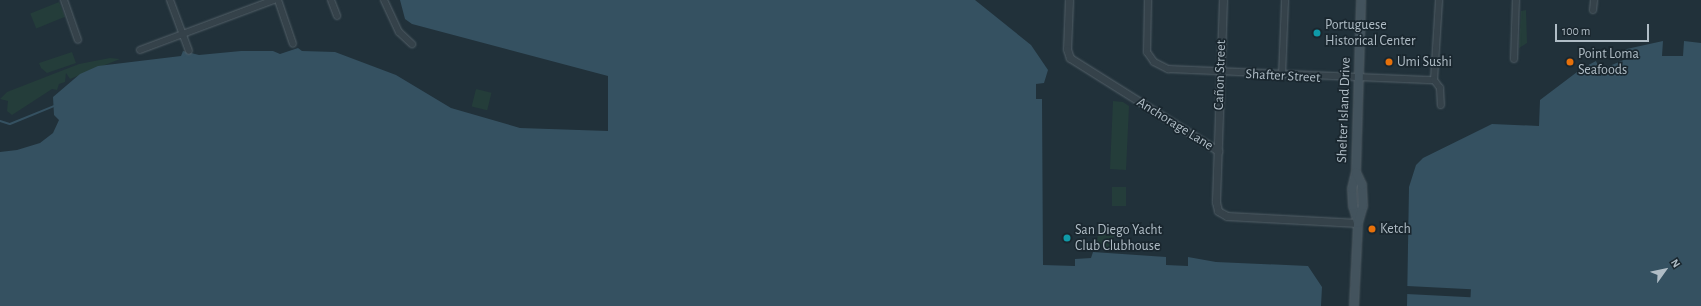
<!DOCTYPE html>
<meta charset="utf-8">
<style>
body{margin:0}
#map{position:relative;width:1701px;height:306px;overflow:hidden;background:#21313a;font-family:"Alegreya Sans",sans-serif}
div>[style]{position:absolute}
.green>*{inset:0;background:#243d3a;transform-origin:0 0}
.water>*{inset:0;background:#355161}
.pier>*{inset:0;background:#21313a;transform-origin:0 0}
.stream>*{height:2px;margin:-1px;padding:0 1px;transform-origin:1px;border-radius:1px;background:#355161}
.roads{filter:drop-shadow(0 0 1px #536068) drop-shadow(0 0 1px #536068)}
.minor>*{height:6px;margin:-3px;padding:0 3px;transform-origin:3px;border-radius:3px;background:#35424a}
.tertiary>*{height:7px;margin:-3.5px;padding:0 3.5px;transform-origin:3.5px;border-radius:3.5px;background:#35424a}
.secondary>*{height:8px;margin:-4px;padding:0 4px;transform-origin:4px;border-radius:4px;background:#43535d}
.dots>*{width:11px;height:11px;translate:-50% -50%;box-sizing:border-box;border:2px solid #1a272f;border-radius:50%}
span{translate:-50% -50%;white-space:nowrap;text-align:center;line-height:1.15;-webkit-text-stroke:3.5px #1a272f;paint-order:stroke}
.poi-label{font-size:14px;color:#b0bdc6}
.left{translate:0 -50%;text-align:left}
.street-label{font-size:14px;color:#b0bdc6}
.north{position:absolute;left:1645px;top:250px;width:40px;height:40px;-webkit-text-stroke:3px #1a272f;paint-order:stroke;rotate:57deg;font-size:11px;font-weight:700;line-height:16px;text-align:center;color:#b0bdc6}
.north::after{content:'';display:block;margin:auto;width:14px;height:18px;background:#b0bdc6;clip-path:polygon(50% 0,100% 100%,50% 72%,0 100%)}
.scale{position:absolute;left:1555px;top:24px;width:94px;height:18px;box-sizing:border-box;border:2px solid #b0bdc6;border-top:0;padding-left:5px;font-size:12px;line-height:14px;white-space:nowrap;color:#b0bdc6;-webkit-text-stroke:3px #1a272f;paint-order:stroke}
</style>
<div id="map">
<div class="green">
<div style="left:59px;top:2px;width:16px;height:31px;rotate:68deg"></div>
<div style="clip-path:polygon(1526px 10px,1527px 43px,1519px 48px,1521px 11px)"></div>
<div style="clip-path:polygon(72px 52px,76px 63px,47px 73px,41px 68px,39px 63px)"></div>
<div style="clip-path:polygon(110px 58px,120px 59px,70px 79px,66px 73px,65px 82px,59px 84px,57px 90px,52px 89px,12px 115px,7px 111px,8px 101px,0 99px,7px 92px,79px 64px)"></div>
<div style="left:476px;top:89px;width:16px;height:18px;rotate:14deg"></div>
<div style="clip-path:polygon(1113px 101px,1123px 102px,1129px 106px,1126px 170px,1110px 169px)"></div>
<div style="left:1112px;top:187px;width:14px;height:19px"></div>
<div style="clip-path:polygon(1098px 227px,1109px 231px,1110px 227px,1114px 228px,1114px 247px,1097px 247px)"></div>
</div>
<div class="water">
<div style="clip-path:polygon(400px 0,975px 0,1031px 45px,1048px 70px,1044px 83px,1036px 84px,1036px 99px,1042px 99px,1043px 265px,1075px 266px,1075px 259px,1091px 258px,1093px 252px,1166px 257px,1166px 265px,1188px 266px,1188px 257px,1216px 262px,1308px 266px,1322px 287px,1321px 306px,0 306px,0 152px,17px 150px,40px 143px,53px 133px,59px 120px,54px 115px,53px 97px,80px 74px,98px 66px,181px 56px,183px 51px,199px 55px,241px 51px,273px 51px,280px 54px,298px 48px,302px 51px,335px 52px,396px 75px,451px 108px,520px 128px,608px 131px,608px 76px,412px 24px,405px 19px)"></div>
<div style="clip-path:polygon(1663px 41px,1662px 56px,1683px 56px,1684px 41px,1701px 43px,1701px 306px,1407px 306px,1409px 187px,1416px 165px,1423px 158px,1492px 124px,1539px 126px,1540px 100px,1581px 69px,1596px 61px,1600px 70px,1626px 59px,1622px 50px)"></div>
</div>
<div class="pier">
<div style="left:1407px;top:286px;width:64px;height:8px;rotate:3deg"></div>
</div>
<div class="stream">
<div style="left:0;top:121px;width:10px;rotate:17deg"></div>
<div style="left:10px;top:124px;width:48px;rotate:-22.2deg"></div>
</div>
<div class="roads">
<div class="minor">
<div style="left:64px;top:0;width:42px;rotate:70.7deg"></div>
<div style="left:170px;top:0;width:54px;rotate:69.6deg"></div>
<div style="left:278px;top:0;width:46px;rotate:71.2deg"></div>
<div style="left:331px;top:0;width:17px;rotate:69deg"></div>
<div style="left:384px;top:0;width:35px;rotate:65deg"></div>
<div style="left:399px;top:32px;width:18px;rotate:43deg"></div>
<div style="left:1148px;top:0;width:52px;rotate:91.1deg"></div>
<div style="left:1147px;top:52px;width:12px;rotate:55deg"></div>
<div style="left:1154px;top:62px;width:16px;rotate:27deg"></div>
<div style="left:1168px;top:69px;width:266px;rotate:2.4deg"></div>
<div style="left:1593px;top:10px;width:10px;rotate:-84deg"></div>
<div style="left:140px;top:50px;width:143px;rotate:-20.5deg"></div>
<div style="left:1514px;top:59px;width:59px;rotate:-88.1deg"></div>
<div style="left:1282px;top:76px;width:76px;rotate:-87.7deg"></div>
<div style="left:1434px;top:80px;width:80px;rotate:-86.4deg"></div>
<div style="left:1434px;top:80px;width:10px;rotate:53deg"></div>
<div style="left:1440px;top:88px;width:17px;rotate:87deg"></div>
</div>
<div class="tertiary">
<div style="left:1069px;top:0;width:49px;rotate:92.3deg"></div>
<div style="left:1067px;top:49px;width:9px;rotate:72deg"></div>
<div style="left:1070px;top:58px;width:175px;rotate:32.1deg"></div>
<div style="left:1223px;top:0;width:202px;rotate:92deg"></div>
<div style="left:1216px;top:202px;width:9px;rotate:77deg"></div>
<div style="left:1218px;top:211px;width:10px;rotate:29deg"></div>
<div style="left:1227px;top:216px;width:131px;rotate:3.1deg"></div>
</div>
<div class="secondary">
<div style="left:1358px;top:223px;width:18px;rotate:-106deg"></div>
<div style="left:1353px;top:206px;width:17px;rotate:-93deg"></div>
<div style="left:1352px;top:189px;width:17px;rotate:-77deg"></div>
<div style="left:1356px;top:172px;width:172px;rotate:-88.3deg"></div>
<div style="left:1354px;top:306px;width:83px;rotate:-87.2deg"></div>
<div style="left:1358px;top:223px;width:18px;rotate:-74deg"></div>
<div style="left:1363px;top:206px;width:21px;rotate:-93deg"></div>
<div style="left:1362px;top:185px;width:14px;rotate:-115deg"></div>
</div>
</div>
<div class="dots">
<div style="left:1317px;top:33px;background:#0f9aa8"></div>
<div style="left:1389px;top:62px;background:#e8710a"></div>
<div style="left:1570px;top:62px;background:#e8710a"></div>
<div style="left:1372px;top:229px;background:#e8710a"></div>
<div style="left:1067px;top:238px;background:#0f9aa8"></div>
</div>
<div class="poi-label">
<span class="left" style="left:1325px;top:33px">Portuguese<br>Historical Center</span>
<span class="left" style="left:1578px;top:62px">Point Loma<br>Seafoods</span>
<span class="left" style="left:1397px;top:62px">Umi Sushi</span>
<span class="left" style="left:1380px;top:229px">Ketch</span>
<span class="left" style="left:1075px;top:238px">San Diego Yacht<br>Club Clubhouse</span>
</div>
<div class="street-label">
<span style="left:1220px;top:75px;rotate:-88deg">Cañon Street</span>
<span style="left:1283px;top:76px;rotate:3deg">Shafter Street</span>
<span style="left:1344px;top:110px;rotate:-88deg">Shelter Island Drive</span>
<span style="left:1175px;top:124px;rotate:32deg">Anchorage Lane</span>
</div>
<div class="north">N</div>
<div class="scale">100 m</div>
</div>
